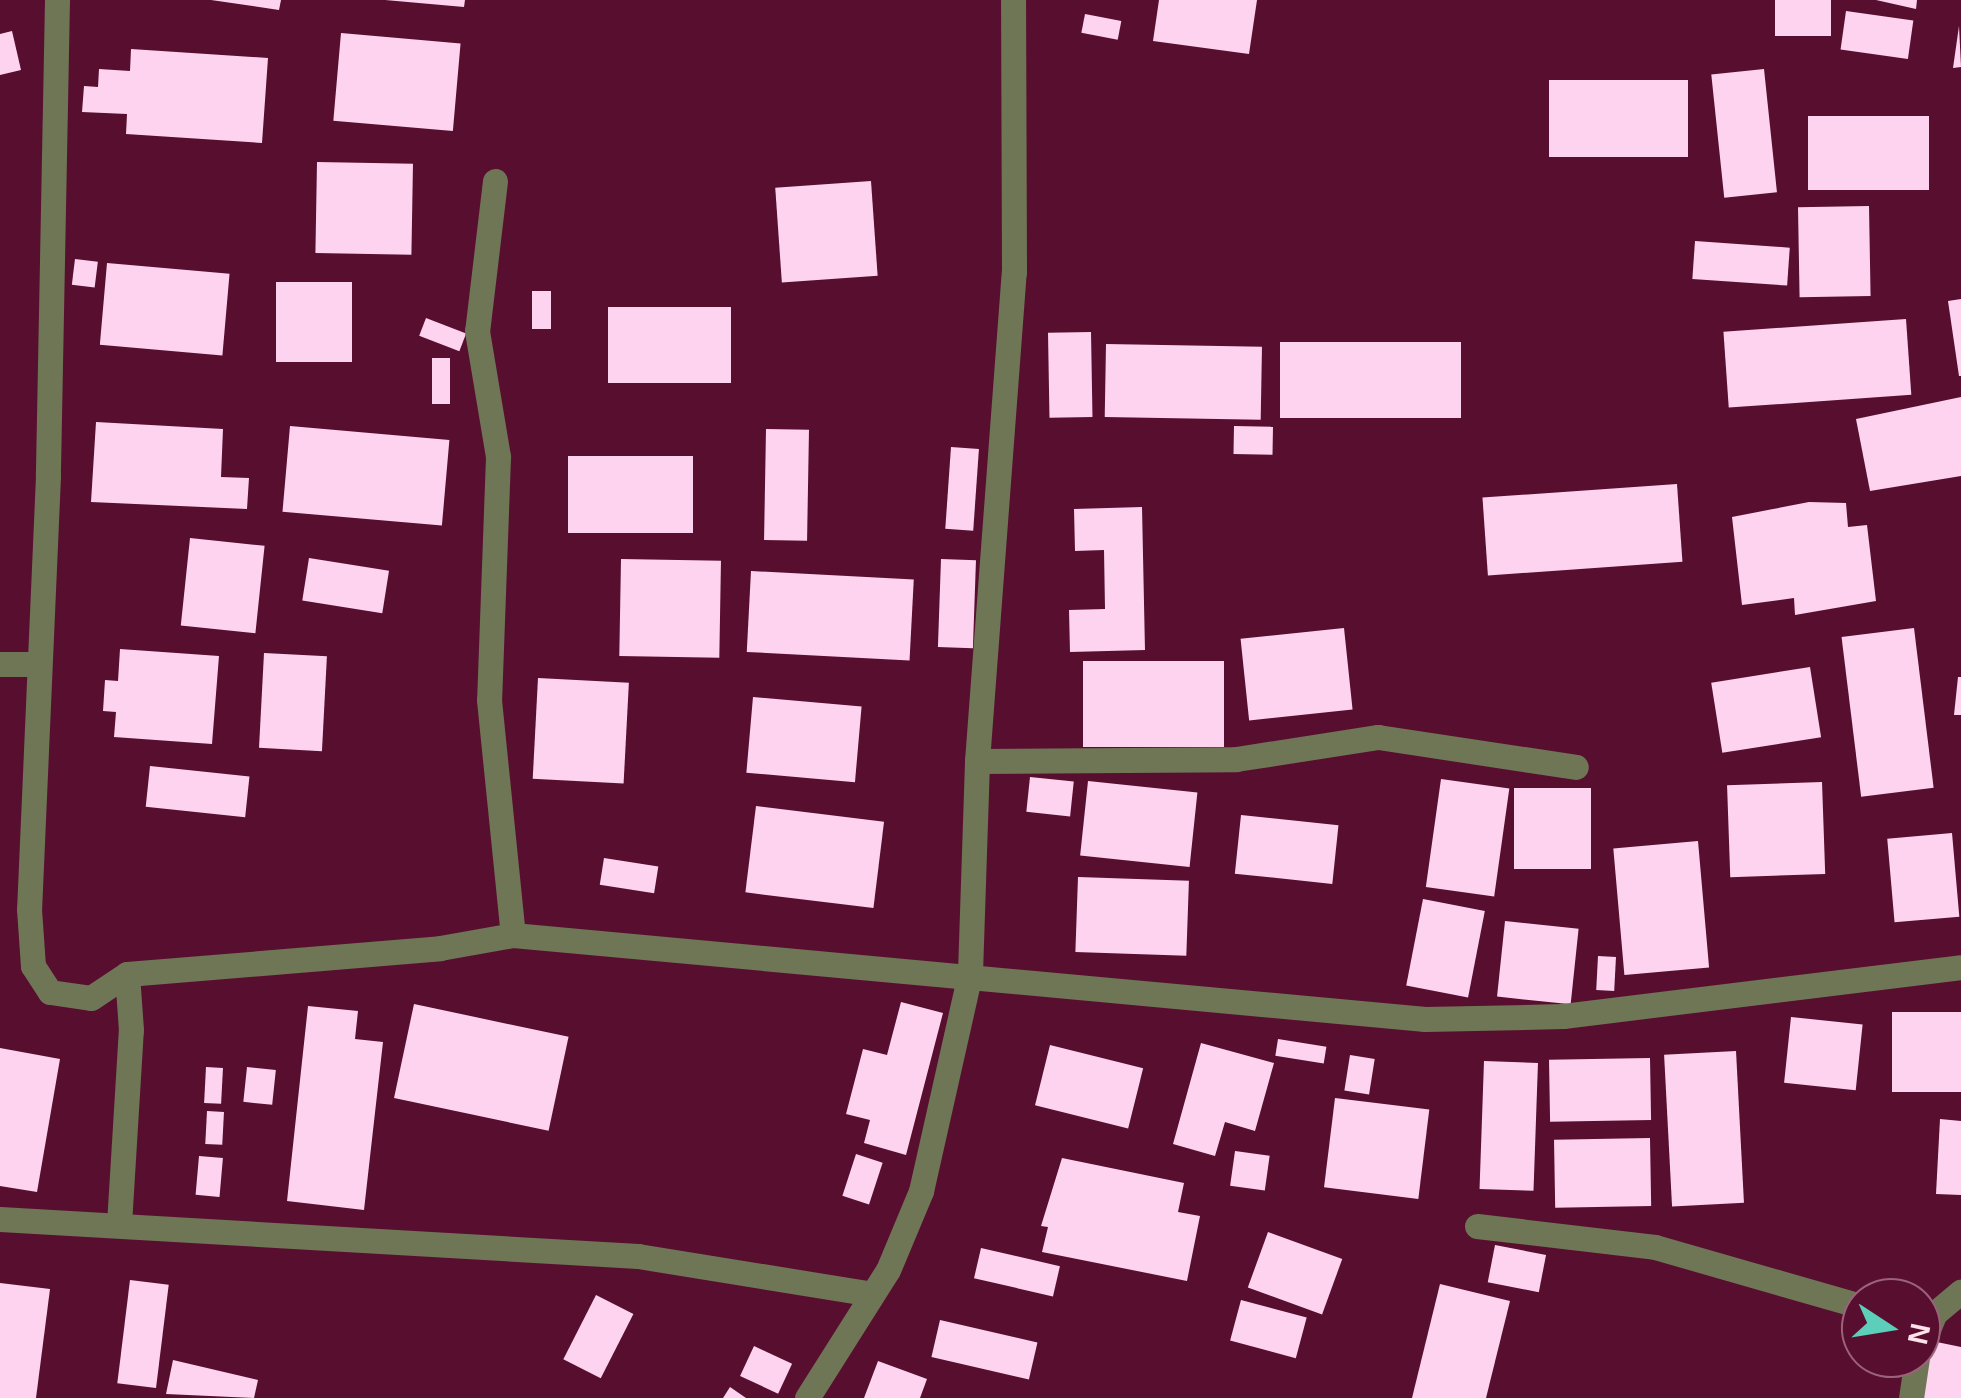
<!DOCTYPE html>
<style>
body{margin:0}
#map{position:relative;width:1961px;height:1398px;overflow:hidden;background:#580f2f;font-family:Helvetica,sans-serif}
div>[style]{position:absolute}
.building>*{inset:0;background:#fed3ef;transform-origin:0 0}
.minor>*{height:25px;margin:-12.5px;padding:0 12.5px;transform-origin:12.5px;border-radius:12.5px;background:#6f7656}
span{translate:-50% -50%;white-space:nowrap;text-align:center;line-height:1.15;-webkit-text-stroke:10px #580f2f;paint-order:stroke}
.north{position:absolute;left:1841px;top:1278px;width:100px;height:100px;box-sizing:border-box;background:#580f2f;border:2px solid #9a637a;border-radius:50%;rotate:102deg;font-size:28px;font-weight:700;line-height:40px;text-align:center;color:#fee2ea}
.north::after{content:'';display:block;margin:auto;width:35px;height:45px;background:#5dceb9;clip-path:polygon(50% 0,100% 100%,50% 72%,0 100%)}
</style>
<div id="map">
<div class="building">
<div style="clip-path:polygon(211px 0,281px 0,279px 10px)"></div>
<div style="clip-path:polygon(385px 0,465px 0,464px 7px)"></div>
<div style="clip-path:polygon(1159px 0,1257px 0,1249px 54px,1153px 41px)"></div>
<div style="left:1775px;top:0;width:56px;height:36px"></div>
<div style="clip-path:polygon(1876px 0,1917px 0,1916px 9px)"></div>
<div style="left:1846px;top:11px;width:68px;height:39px;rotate:8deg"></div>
<div style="left:1085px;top:14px;width:37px;height:19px;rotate:11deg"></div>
<div style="clip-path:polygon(1959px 26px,1961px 67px,1953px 68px)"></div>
<div style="clip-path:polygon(12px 31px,21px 70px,0 75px,0 34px)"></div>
<div style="left:341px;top:33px;width:120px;height:88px;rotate:5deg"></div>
<div style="clip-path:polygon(131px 49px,268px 58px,262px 143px,126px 134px,127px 114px,82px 112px,84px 86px,98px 87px,99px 69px,130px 71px)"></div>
<div style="left:1764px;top:69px;width:124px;height:53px;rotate:84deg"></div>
<div style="left:1688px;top:80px;width:77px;height:139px;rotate:90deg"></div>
<div style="left:1929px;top:116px;width:74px;height:121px;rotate:90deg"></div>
<div style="left:317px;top:162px;width:96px;height:91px;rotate:1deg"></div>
<div style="left:871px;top:181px;width:95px;height:96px;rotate:86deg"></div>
<div style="left:1869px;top:206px;width:90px;height:71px;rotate:89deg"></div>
<div style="left:1695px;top:241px;width:95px;height:38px;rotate:4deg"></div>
<div style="left:75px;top:259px;width:23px;height:26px;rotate:7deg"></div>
<div style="left:107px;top:263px;width:123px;height:82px;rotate:5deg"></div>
<div style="left:352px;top:282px;width:80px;height:76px;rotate:90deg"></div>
<div style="left:532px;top:291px;width:19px;height:38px"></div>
<div style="clip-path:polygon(1961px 299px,1961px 376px,1959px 376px,1948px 301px)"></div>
<div style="left:608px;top:307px;width:123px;height:76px"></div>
<div style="left:426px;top:318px;width:43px;height:19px;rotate:21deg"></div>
<div style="left:1906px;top:319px;width:76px;height:183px;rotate:86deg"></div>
<div style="left:1091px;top:332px;width:85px;height:43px;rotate:89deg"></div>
<div style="left:1280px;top:342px;width:181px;height:76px"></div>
<div style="left:1106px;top:344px;width:156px;height:73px;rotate:1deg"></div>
<div style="left:432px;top:358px;width:18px;height:46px"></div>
<div style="clip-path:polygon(1961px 397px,1961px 476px,1870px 491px,1856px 419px)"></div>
<div style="clip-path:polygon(96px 422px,223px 429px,221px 477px,249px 478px,247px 509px,91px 502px)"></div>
<div style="left:290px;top:426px;width:160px;height:86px;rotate:5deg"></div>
<div style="left:1234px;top:426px;width:39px;height:28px;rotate:1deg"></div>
<div style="left:766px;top:429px;width:43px;height:111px;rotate:1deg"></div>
<div style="left:951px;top:447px;width:28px;height:82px;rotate:4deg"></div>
<div style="left:568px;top:456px;width:125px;height:77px"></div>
<div style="left:1677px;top:484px;width:78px;height:195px;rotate:86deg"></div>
<div style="clip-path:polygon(1809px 502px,1846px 503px,1848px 527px,1867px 525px,1876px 601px,1795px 615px,1794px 598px,1742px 605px,1732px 517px)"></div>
<div style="clip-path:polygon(1142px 507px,1145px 650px,1070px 652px,1069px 610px,1105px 609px,1104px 550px,1075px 551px,1074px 509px)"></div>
<div style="left:190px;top:538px;width:75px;height:88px;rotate:6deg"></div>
<div style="left:309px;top:558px;width:81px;height:43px;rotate:9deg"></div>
<div style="left:621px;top:559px;width:100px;height:97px;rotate:1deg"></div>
<div style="left:941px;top:559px;width:35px;height:88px;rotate:2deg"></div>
<div style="left:751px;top:571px;width:163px;height:81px;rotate:3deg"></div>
<div style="left:1344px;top:628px;width:82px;height:104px;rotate:84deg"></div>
<div style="left:1914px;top:628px;width:161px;height:73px;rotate:83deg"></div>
<div style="clip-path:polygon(120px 649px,219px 656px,212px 744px,114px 737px,116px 712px,103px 711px,105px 680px,118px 681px)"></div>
<div style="left:264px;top:653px;width:63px;height:95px;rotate:3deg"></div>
<div style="left:1083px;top:661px;width:141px;height:86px"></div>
<div style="left:1810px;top:667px;width:71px;height:100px;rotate:81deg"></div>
<div style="clip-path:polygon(1958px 677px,1961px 677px,1961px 715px,1954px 715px)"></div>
<div style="left:538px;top:678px;width:91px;height:101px;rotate:3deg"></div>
<div style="left:753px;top:697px;width:109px;height:76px;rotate:5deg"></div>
<div style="left:150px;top:766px;width:100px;height:41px;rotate:6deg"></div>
<div style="left:1030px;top:777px;width:44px;height:35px;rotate:6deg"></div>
<div style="left:1441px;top:779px;width:69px;height:109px;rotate:8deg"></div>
<div style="left:1088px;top:781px;width:110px;height:75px;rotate:6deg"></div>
<div style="left:1822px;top:782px;width:92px;height:95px;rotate:88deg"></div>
<div style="left:1514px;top:788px;width:77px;height:81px"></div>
<div style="left:756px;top:806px;width:129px;height:87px;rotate:7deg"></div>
<div style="left:1241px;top:815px;width:98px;height:59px;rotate:6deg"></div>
<div style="left:1952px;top:833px;width:84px;height:65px;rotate:85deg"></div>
<div style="left:1698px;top:841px;width:127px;height:85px;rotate:85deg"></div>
<div style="left:604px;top:858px;width:55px;height:27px;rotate:9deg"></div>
<div style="left:1078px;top:877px;width:111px;height:75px;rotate:2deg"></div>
<div style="left:1423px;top:899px;width:63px;height:88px;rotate:11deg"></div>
<div style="left:1505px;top:921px;width:74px;height:76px;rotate:6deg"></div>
<div style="left:1598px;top:956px;width:18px;height:34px;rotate:3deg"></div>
<div style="clip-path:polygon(901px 1002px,943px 1013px,906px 1155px,864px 1143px,870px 1120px,846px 1114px,863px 1049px,887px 1055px)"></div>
<div style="left:414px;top:1004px;width:158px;height:96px;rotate:12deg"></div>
<div style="clip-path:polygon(308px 1006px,358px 1011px,355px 1039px,383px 1042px,364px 1210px,287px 1201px)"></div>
<div style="left:1961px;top:1012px;width:80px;height:69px;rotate:90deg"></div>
<div style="left:1791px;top:1017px;width:72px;height:66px;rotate:6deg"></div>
<div style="left:1278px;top:1039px;width:49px;height:17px;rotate:9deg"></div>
<div style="clip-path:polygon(1201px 1043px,1274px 1063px,1255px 1131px,1225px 1122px,1215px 1156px,1173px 1144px)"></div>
<div style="left:1050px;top:1045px;width:96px;height:62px;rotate:14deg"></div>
<div style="clip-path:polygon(0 1048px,60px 1059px,37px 1192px,0 1186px)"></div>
<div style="left:1736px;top:1051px;width:152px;height:72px;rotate:87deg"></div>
<div style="left:1350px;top:1055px;width:25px;height:36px;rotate:9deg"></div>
<div style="left:1650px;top:1058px;width:62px;height:101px;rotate:89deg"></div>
<div style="left:1484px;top:1061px;width:54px;height:128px;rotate:2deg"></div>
<div style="left:206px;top:1067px;width:17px;height:36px;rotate:3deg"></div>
<div style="left:247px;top:1067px;width:29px;height:35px;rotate:6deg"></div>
<div style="left:1335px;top:1098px;width:95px;height:90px;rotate:7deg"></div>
<div style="left:207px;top:1111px;width:17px;height:33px;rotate:3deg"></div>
<div style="clip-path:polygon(1940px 1119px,1961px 1121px,1961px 1195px,1936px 1194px)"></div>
<div style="left:1650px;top:1138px;width:68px;height:96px;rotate:89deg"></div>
<div style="left:1235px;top:1151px;width:35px;height:35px;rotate:8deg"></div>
<div style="left:856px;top:1154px;width:28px;height:44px;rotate:18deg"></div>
<div style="left:199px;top:1156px;width:24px;height:39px;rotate:5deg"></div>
<div style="clip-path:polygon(1062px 1158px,1184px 1183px,1178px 1212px,1200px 1216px,1187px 1281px,1042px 1252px,1048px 1227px,1041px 1226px)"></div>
<div style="left:1268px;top:1232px;width:79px;height:59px;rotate:20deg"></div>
<div style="left:1495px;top:1245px;width:52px;height:38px;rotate:11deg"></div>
<div style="left:981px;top:1248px;width:81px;height:31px;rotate:13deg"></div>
<div style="left:130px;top:1280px;width:39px;height:104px;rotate:7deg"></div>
<div style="clip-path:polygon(0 1283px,50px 1289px,36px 1398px,0 1398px)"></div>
<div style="clip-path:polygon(1440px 1284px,1510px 1301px,1486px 1398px,1412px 1398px)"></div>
<div style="left:596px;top:1295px;width:42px;height:72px;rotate:27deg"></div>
<div style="left:1241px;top:1300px;width:68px;height:42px;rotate:15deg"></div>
<div style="left:940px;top:1320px;width:100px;height:38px;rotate:13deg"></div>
<div style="clip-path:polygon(1927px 1340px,1961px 1347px,1961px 1398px,1915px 1398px)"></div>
<div style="left:754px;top:1346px;width:42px;height:33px;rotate:25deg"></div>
<div style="clip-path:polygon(173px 1360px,258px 1380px,254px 1398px,166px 1394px)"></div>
<div style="clip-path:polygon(878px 1361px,927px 1379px,920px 1398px,864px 1398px)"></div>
<div style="clip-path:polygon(730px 1387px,746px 1398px,723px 1398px)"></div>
</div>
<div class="minor">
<div style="left:57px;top:0;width:476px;rotate:91.1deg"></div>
<div style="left:48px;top:476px;width:433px;rotate:92.5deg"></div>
<div style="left:29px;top:909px;width:57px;rotate:86deg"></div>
<div style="left:33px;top:966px;width:31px;rotate:57deg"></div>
<div style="left:50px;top:992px;width:41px;rotate:8.3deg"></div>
<div style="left:91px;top:998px;width:43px;rotate:-33.7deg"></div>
<div style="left:127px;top:974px;width:314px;rotate:-4.7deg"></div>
<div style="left:440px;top:948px;width:74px;rotate:-10.1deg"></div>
<div style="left:513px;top:935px;width:916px;rotate:5.26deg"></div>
<div style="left:1425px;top:1019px;width:138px;rotate:-1.2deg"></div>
<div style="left:1563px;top:1016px;width:401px;rotate:-7deg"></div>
<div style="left:495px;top:181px;width:151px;rotate:96.8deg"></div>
<div style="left:477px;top:331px;width:128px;rotate:80.5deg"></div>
<div style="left:498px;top:457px;width:243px;rotate:92.1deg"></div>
<div style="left:489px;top:700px;width:236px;rotate:84.2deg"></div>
<div style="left:0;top:664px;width:35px"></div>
<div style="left:977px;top:761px;width:259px;rotate:-0.4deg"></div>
<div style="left:1236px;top:759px;width:144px;rotate:-8.8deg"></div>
<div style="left:1378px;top:737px;width:200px;rotate:8.6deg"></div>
<div style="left:0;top:1219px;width:639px;rotate:3.32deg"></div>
<div style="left:638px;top:1256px;width:237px;rotate:9.2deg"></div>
<div style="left:119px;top:1224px;width:194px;rotate:-86.5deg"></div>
<div style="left:131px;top:1030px;width:56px;rotate:-94.1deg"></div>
<div style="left:1477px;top:1226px;width:179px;rotate:6.7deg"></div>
<div style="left:1655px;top:1247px;width:214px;rotate:16deg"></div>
<div style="left:1921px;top:1347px;width:35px;rotate:-68deg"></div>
<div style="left:1934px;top:1314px;width:35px;rotate:-40deg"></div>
<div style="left:807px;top:1398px;width:151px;rotate:-57.7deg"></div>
<div style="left:888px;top:1270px;width:86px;rotate:-67.3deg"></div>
<div style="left:921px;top:1191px;width:223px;rotate:-77.3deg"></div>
<div style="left:970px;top:973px;width:212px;rotate:-88.1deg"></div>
<div style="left:977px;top:761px;width:490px;rotate:-85.7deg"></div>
<div style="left:1014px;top:272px;width:272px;rotate:-90.2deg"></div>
<div style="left:1911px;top:1398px;width:40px;rotate:-81.5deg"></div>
</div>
<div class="north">N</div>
</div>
